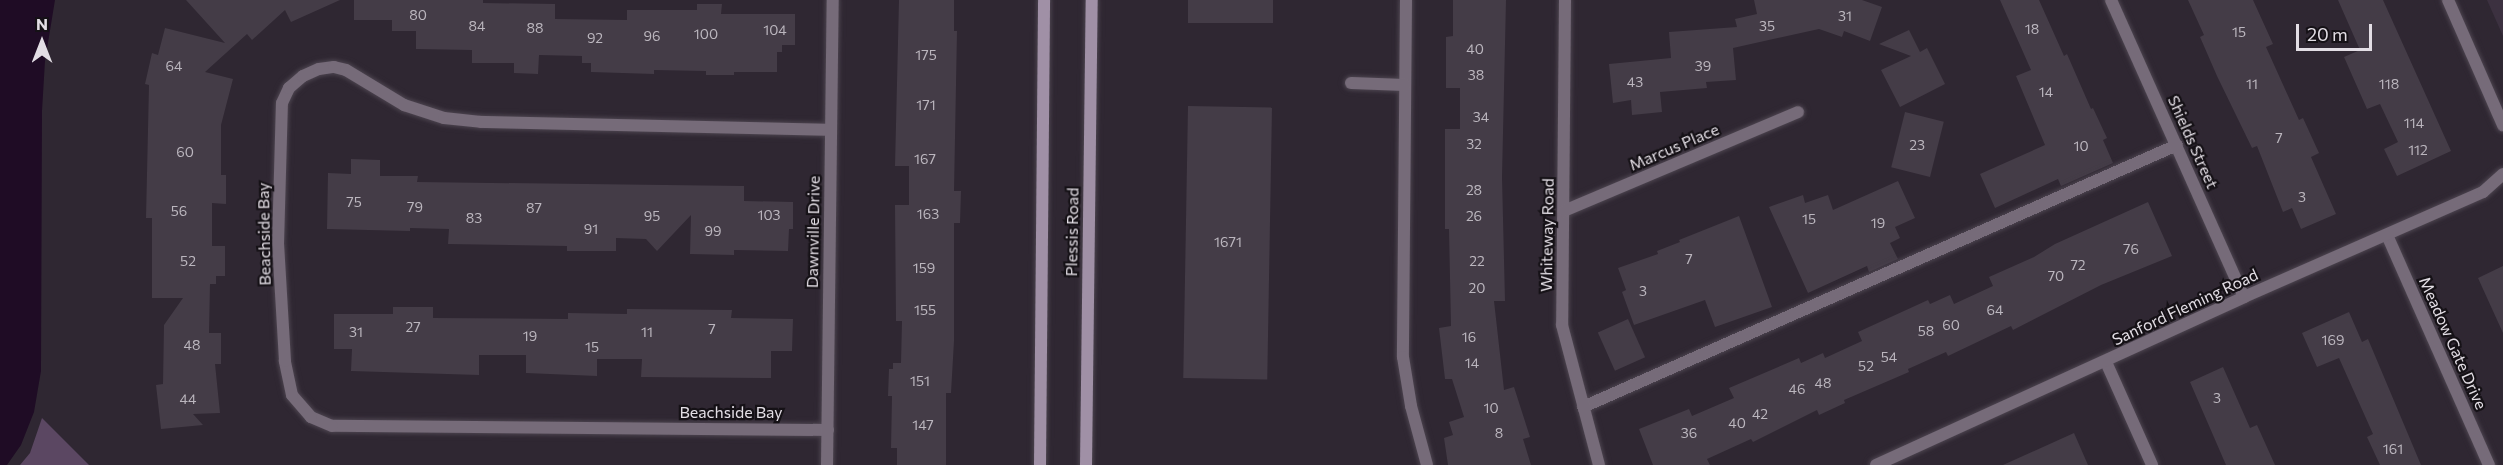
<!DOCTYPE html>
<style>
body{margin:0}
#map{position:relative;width:2503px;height:465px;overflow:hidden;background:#2f2732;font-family:Commissioner,sans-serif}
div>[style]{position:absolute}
.built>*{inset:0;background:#3c3140}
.green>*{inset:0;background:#5b4762}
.water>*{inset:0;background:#1f0c25}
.building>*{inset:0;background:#443c47;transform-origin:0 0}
.roads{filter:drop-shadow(0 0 2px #4c444f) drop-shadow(0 0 2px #4c444f)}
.service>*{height:12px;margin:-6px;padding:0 6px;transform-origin:6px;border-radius:6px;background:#766b79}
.minor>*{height:12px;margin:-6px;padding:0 6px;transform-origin:6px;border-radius:6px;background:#766b79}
.secondary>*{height:12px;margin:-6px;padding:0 6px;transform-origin:6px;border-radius:6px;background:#a090a6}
span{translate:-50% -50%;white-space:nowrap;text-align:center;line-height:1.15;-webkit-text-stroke:4.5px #151116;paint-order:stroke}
.number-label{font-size:14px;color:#bbb6be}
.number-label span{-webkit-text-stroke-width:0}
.street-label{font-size:16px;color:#e3dee5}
.north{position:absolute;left:12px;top:12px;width:60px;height:60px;-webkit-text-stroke:4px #151116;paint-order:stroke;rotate:0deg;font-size:16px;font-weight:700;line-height:24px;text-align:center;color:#e3dee5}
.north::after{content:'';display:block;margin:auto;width:21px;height:27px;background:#e3dee5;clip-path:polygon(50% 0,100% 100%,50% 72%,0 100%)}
.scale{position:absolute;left:2296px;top:24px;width:76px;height:27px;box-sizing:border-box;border:3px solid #e3dee5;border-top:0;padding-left:8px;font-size:18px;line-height:21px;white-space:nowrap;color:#e3dee5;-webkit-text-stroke:4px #151116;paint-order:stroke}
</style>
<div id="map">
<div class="built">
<div style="clip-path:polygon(2487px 0,2503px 0,2503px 36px)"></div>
</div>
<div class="green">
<div style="clip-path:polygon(42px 418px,89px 465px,20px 465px,30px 453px)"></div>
</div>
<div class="water">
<div style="clip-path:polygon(0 0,55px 0,45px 61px,42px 111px,41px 371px,34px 412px,21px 445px,7px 465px,0 465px)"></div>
</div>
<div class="building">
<div style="clip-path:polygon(186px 0,340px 0,291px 22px,285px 10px,252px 40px,247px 34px,205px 72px,233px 79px,221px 125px,221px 175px,226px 175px,226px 204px,212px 203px,212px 246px,225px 246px,225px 276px,216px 276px,216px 284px,210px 284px,209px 333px,221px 333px,221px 364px,215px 364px,220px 413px,193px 414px,203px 425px,161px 429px,156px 385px,163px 384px,164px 325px,183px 298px,152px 298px,152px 218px,146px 218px,149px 85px,145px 84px,152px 53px,158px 55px,165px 28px,225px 43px)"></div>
<div style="clip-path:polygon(354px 0,483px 0,483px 3px,555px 4px,555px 19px,627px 20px,627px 10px,697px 10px,697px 4px,722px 4px,721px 14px,795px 14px,795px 45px,782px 45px,782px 52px,777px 52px,777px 72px,734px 72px,734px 75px,706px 75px,706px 71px,654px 70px,654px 74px,591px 72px,591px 63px,582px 63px,582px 56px,539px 55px,538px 74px,514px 73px,514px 63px,472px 63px,472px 50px,416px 49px,416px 31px,392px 31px,392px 20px,354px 20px)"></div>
<div style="clip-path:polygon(899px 0,954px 0,954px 31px,957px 31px,954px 191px,961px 191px,960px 223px,954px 223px,954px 341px,951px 393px,946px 393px,946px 465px,897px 465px,897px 448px,891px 448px,892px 396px,888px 396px,889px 369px,893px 369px,893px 363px,901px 363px,902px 321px,896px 321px,895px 205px,909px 205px,909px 166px,895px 166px)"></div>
<div style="left:1188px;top:0;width:85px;height:23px"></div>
<div style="clip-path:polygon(1453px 0,1506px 0,1502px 177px,1505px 301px,1494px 301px,1504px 390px,1514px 387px,1530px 437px,1523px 439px,1531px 465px,1448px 465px,1444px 438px,1453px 435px,1449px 422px,1464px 417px,1452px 379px,1445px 379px,1439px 328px,1451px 326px,1449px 229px,1445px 229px,1445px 129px,1460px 129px,1460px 88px,1446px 88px,1446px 37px,1453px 36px)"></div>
<div style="clip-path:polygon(1754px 0,1862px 0,1882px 7px,1870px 41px,1844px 31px,1842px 37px,1819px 29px,1733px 48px,1736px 80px,1706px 82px,1707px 88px,1660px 92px,1662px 112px,1632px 115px,1631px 100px,1613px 103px,1609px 64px,1671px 58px,1669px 32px,1737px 27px,1735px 19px,1757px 14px)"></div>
<div style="clip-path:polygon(2000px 0,2039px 0,2064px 56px,2067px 54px,2091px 109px,2093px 108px,2107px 138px,2103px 140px,2113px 163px,2061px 186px,2058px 179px,1995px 208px,1980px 174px,2045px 145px,2016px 76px,2031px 70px)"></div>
<div style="clip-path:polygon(2188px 0,2253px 0,2273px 44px,2266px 47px,2299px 120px,2303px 118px,2319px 153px,2311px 157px,2336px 214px,2301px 229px,2292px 208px,2283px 212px,2257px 146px,2252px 148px,2217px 76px,2200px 37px,2204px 35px)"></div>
<div style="clip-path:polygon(2338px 0,2383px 0,2451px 151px,2397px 176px,2384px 149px,2398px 142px,2380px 104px,2367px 109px,2344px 57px,2360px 50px)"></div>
<div style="clip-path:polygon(1909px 30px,1920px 52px,1927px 48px,1945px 84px,1900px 107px,1881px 70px,1911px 56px,1879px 44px)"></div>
<div style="left:1188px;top:106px;width:84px;height:272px;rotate:1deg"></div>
<div style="left:1905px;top:112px;width:40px;height:57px;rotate:14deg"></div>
<div style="clip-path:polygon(351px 159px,380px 160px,380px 176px,418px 176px,417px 182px,744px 186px,744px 201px,793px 202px,793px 229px,789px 229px,788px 251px,734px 250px,734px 255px,690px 254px,691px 215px,657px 251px,646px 239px,616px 238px,616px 251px,567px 251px,567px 246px,448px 244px,449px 229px,410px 228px,410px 231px,327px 229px,328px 173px,351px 174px)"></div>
<div style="clip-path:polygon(1898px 181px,1915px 218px,1895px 227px,1900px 238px,1890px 243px,1898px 259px,1869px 272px,1867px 266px,1808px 293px,1769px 207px,1803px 195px,1805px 203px,1828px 195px,1833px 210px)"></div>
<div style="clip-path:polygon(2148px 202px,2172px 256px,2101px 285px,2013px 330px,2011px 326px,1948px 356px,1946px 352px,1908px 369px,1909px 372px,1844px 400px,1845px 403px,1819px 415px,1817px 410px,1753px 442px,1751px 439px,1707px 459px,1710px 465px,1653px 465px,1639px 429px,1689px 409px,1692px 416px,1734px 398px,1729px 388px,1799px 358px,1801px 363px,1823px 353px,1825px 358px,1862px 341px,1858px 332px,1928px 300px,1930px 304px,1950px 295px,1954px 304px,1993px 286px,1989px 277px,2034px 257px,2055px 244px)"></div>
<div style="clip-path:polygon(1739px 216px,1772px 307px,1715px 327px,1705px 300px,1634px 325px,1622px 292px,1626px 290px,1618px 268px,1658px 254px,1657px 251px,1680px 242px,1679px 240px)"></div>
<div style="clip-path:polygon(2503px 266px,2503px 333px,2478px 278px)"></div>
<div style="clip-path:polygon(393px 307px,433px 307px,433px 318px,568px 319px,568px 313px,627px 314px,627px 309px,732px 310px,731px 318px,793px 319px,792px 351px,771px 351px,771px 378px,641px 377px,642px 359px,597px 359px,597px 376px,526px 373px,526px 355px,479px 355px,479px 375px,351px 371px,352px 349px,334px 349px,334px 314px,393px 314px)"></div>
<div style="clip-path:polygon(2349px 312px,2362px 342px,2368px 339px,2421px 465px,2380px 465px,2367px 437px,2373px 434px,2339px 358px,2317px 367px,2302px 333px)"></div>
<div style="left:1628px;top:319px;width:42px;height:33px;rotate:66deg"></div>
<div style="clip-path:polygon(2223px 367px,2250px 428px,2257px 425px,2275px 465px,2226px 465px,2190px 382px)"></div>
<div style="clip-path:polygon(2074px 433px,2088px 465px,2003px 465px)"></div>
</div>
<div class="roads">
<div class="service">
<div style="left:1406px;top:0;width:357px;rotate:90.5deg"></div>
<div style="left:1403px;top:357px;width:50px;rotate:80.7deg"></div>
<div style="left:1411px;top:406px;width:61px;rotate:74.8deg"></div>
<div style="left:1351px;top:83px;width:54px;rotate:2.1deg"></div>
<div style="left:1583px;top:407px;width:649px;rotate:-23.8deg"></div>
</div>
<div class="minor">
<div style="left:1565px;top:0;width:325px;rotate:90.5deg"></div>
<div style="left:1562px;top:325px;width:145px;rotate:75.2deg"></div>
<div style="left:2111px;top:0;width:325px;rotate:65.9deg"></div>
<div style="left:2448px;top:0;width:137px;rotate:66.3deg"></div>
<div style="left:1564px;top:211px;width:254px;rotate:-22.9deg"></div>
<div style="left:2387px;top:235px;width:252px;rotate:66.1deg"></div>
<div style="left:2106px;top:362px;width:113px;rotate:65.9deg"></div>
<div style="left:828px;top:430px;width:496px;rotate:-179.5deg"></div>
<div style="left:332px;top:426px;width:23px;rotate:-157deg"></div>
<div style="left:311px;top:417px;width:29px;rotate:-131deg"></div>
<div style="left:292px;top:395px;width:35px;rotate:-102deg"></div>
<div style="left:285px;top:361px;width:117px;rotate:-93.4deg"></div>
<div style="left:278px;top:244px;width:141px;rotate:-88.4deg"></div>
<div style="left:282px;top:103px;width:17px;rotate:-65deg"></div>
<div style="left:289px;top:88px;width:18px;rotate:-41deg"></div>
<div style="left:303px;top:76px;width:17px;rotate:-24deg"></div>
<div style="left:319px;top:69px;width:15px;rotate:-8deg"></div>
<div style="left:334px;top:67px;width:12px;rotate:14deg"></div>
<div style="left:346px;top:70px;width:68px;rotate:31.1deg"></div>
<div style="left:404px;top:105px;width:42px;rotate:18deg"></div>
<div style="left:444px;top:118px;width:37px;rotate:6deg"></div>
<div style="left:481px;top:122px;width:350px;rotate:1.3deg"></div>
<div style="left:827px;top:465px;width:465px;rotate:-89.3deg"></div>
<div style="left:1876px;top:465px;width:405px;rotate:-24.5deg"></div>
<div style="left:2244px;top:297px;width:261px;rotate:-23.7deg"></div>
<div style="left:2483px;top:192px;width:27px;rotate:-42deg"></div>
</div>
<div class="secondary">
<div style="left:1040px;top:465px;width:465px;rotate:-89.5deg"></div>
<div style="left:1086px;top:465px;width:465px;rotate:-89.3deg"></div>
</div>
</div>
<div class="number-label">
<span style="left:418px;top:15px">80</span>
<span style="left:1845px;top:16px">31</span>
<span style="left:477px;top:26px">84</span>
<span style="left:1767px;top:26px">35</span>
<span style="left:535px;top:28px">88</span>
<span style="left:2032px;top:29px">18</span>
<span style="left:775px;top:30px">104</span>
<span style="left:2239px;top:32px">15</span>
<span style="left:706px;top:34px">100</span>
<span style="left:652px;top:36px">96</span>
<span style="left:595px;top:38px">92</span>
<span style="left:1475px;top:49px">40</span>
<span style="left:926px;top:55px">175</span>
<span style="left:174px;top:66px">64</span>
<span style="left:1703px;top:66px">39</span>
<span style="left:1476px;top:75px">38</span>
<span style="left:1635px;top:82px">43</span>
<span style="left:2252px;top:84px">11</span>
<span style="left:2389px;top:84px">118</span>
<span style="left:2046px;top:92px">14</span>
<span style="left:926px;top:105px">171</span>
<span style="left:1481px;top:117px">34</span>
<span style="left:2414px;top:123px">114</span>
<span style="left:2279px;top:138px">7</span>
<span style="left:1474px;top:144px">32</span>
<span style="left:1917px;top:145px">23</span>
<span style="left:2081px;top:146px">10</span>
<span style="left:2418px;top:150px">112</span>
<span style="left:185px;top:152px">60</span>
<span style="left:925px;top:159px">167</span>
<span style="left:1474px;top:190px">28</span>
<span style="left:2302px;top:197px">3</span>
<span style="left:354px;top:202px">75</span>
<span style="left:415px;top:207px">79</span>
<span style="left:534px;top:208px">87</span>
<span style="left:179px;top:211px">56</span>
<span style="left:928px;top:214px">163</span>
<span style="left:769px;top:215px">103</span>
<span style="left:652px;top:216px">95</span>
<span style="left:1474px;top:216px">26</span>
<span style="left:474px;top:218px">83</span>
<span style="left:1809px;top:219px">15</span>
<span style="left:1878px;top:223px">19</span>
<span style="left:591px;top:229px">91</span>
<span style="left:713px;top:231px">99</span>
<span style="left:1228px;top:242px">1671</span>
<span style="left:2131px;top:249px">76</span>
<span style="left:1689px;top:259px">7</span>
<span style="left:188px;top:261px">52</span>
<span style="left:1477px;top:261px">22</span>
<span style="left:2078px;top:265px">72</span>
<span style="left:924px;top:268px">159</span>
<span style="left:2056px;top:276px">70</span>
<span style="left:1477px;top:288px">20</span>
<span style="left:1643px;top:291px">3</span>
<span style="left:925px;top:310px">155</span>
<span style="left:1995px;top:310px">64</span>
<span style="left:1951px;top:325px">60</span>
<span style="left:413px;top:327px">27</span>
<span style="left:712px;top:329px">7</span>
<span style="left:1926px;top:331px">58</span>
<span style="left:356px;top:332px">31</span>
<span style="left:647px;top:332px">11</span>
<span style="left:530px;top:336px">19</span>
<span style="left:1469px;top:337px">16</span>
<span style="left:2333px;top:340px">169</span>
<span style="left:192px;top:345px">48</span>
<span style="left:592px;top:347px">15</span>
<span style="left:1889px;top:357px">54</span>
<span style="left:1472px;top:363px">14</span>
<span style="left:1866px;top:366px">52</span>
<span style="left:920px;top:381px">151</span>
<span style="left:1823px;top:383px">48</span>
<span style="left:1797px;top:389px">46</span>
<span style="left:2217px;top:398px">3</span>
<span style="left:188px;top:399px">44</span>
<span style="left:1491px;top:408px">10</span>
<span style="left:1760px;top:414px">42</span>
<span style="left:1737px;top:423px">40</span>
<span style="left:923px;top:425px">147</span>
<span style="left:1499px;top:433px">8</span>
<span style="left:1689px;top:433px">36</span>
<span style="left:2393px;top:449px">161</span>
</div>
<div class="street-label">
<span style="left:2193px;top:142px;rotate:66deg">Shields Street</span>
<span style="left:1674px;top:147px;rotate:-23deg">Marcus Place</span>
<span style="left:813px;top:232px;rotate:-89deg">Dawnville Drive</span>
<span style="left:1072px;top:232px;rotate:-89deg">Plessis Road</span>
<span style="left:264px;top:234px;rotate:-91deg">Beachside Bay</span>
<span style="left:1547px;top:235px;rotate:-89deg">Whiteway Road</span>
<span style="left:2185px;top:307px;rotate:-25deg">Sanford Fleming Road</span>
<span style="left:2453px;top:343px;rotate:66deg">Meadow Gate Drive</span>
<span style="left:731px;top:412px">Beachside Bay</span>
</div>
<div class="north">N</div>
<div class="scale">20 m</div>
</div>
